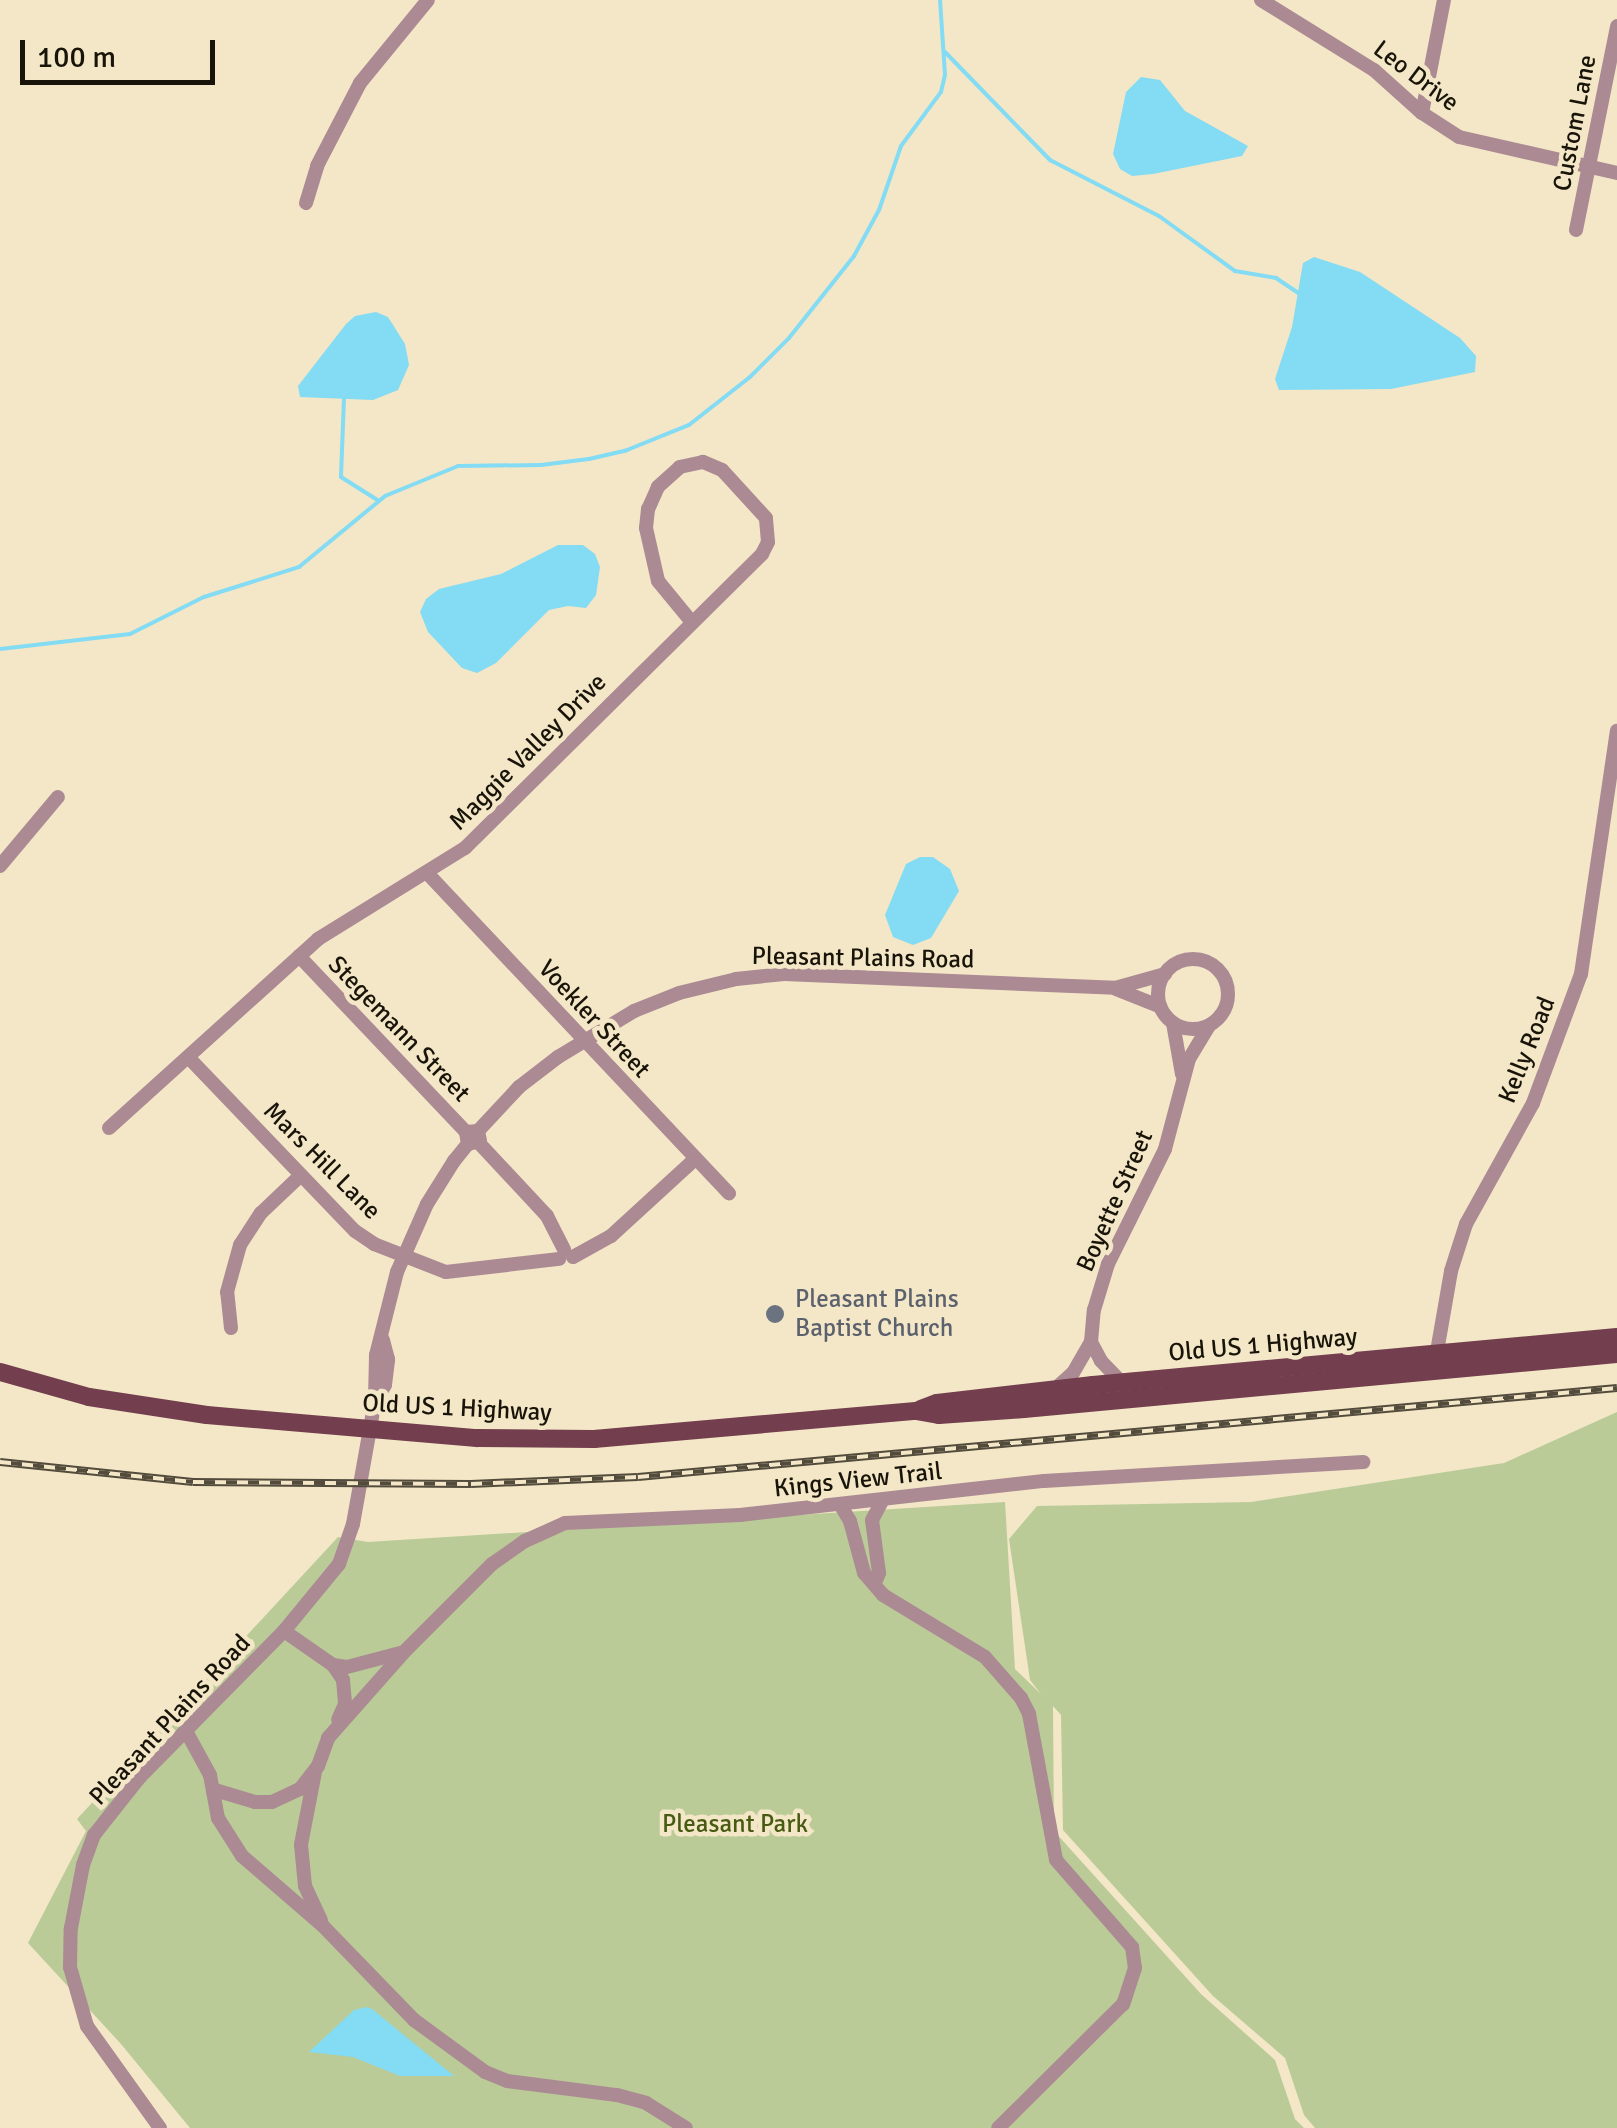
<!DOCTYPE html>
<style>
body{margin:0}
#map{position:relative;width:1617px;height:2128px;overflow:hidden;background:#f3e7c7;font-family:Signika,sans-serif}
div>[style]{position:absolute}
.green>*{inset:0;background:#bacb98}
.water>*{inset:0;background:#83dbf4}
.stream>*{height:4px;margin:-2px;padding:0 2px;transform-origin:2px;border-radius:2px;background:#83dbf4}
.minor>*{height:14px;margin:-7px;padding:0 7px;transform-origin:7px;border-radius:7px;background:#ab8a93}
.minor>.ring{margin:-7px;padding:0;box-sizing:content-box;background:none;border:14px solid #ab8a93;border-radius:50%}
.major>*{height:18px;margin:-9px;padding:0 9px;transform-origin:9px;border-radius:9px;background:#733e4e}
.rail>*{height:8px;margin-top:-4px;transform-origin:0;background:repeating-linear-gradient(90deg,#f3e7c7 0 11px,#534c3c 0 22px);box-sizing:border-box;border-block:2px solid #534c3c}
.dots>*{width:28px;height:28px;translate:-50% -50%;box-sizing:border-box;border:5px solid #f3e7c7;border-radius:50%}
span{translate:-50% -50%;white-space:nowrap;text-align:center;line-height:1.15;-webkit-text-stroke:9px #f3e7c7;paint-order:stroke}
.street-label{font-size:25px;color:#191409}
.worship-label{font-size:25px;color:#5b616d}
.left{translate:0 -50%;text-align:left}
.park-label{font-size:25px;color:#475a12}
.scale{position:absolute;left:20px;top:40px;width:195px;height:45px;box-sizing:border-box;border:5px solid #191409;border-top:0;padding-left:12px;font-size:30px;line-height:35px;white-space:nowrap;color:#191409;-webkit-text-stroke:8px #f3e7c7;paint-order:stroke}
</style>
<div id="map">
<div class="green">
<div style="clip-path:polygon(1617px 1412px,1617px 2128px,1315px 2128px,1304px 2115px,1285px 2058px,1213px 1996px,1063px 1830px,1061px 1715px,1053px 1706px,1054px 1831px,1201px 1994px,1275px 2060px,1295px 2119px,1304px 2128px,190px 2128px,121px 2044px,28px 1943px,86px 1831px,77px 1819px,338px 1537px,368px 1542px,1005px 1502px,1015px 1669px,1041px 1694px,1030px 1680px,1009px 1539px,1037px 1506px,1251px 1502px,1504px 1463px)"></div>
</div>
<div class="water">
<div style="clip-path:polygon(1141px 77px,1160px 80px,1185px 111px,1248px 146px,1242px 156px,1153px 174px,1132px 176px,1120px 169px,1113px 154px,1126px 92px)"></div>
<div style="clip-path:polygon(1314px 257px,1360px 272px,1460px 338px,1476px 356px,1475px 372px,1391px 389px,1279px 390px,1275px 379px,1292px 327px,1303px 263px)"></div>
<div style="clip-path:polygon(376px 312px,388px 317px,405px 344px,409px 365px,398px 390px,373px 400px,300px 397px,298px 386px,346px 324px,355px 316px)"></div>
<div style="clip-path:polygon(558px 545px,583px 545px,595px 554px,600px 567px,596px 595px,586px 608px,568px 606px,549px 610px,496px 663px,477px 673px,462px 668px,428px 632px,420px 612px,426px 599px,439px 589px,501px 574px)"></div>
<div style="clip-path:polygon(920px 857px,933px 857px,950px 869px,959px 891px,931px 938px,913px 945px,893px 937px,885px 915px,906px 864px)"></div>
<div style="clip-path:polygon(367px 2007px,372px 2009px,454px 2076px,400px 2076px,353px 2057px,309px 2052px,354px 2010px)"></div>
</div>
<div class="stream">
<div style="left:945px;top:52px;width:151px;rotate:45.8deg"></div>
<div style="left:1050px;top:160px;width:123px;rotate:27.2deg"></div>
<div style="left:1159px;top:216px;width:94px;rotate:35.9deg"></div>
<div style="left:1235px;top:271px;width:42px;rotate:9.7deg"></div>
<div style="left:1276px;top:278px;width:30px;rotate:34deg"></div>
<div style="left:344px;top:398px;width:79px;rotate:92.2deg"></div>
<div style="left:341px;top:477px;width:45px;rotate:32.3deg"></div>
<div style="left:0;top:649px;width:131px;rotate:-6.6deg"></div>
<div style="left:130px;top:634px;width:83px;rotate:-26.6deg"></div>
<div style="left:204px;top:597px;width:100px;rotate:-17.5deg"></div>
<div style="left:299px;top:567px;width:112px;rotate:-39.5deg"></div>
<div style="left:385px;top:496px;width:79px;rotate:-22.3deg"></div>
<div style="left:458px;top:466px;width:83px;rotate:-0.7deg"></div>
<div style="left:541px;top:465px;width:48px;rotate:-7.1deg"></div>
<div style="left:589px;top:459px;width:39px;rotate:-13deg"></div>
<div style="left:627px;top:450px;width:67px;rotate:-22deg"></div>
<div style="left:689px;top:425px;width:78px;rotate:-38.2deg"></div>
<div style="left:750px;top:377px;width:55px;rotate:-45deg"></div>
<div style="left:789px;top:338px;width:105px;rotate:-51.6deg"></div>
<div style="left:854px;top:256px;width:52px;rotate:-61.5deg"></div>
<div style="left:879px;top:210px;width:68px;rotate:-71deg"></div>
<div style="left:901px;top:146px;width:67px;rotate:-53.5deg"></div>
<div style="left:941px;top:92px;width:17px;rotate:-77deg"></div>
<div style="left:945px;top:75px;width:75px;rotate:-93.8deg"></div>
</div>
<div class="minor">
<div style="left:1261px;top:0;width:133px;rotate:31.8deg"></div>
<div style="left:1374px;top:70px;width:64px;rotate:41.9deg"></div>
<div style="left:1422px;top:113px;width:44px;rotate:33deg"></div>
<div style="left:1459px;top:137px;width:162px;rotate:12.8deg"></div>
<div style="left:1422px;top:113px;width:115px;rotate:-79deg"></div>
<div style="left:306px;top:203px;width:39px;rotate:-73deg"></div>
<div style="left:317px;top:166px;width:93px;rotate:-62.6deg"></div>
<div style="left:360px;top:83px;width:107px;rotate:-50.7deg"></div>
<div style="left:1576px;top:230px;width:208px;rotate:-78.6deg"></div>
<div style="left:0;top:866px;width:90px;rotate:-50deg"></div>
<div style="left:428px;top:874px;width:439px;rotate:46.7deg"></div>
<div style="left:299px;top:956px;width:243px;rotate:46.5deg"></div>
<div class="ring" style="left:1158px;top:959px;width:56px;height:56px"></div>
<div style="left:1116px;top:989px;width:48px;rotate:21.8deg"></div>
<div style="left:1173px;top:1023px;width:52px;rotate:80deg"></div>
<div style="left:189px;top:1058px;width:240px;rotate:46.2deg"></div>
<div style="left:355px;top:1231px;width:23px;rotate:34deg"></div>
<div style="left:374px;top:1244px;width:77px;rotate:21.3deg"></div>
<div style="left:446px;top:1272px;width:114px;rotate:-6.6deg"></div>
<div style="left:109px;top:1128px;width:282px;rotate:-42.1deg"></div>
<div style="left:318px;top:939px;width:173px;rotate:-31.8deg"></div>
<div style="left:465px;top:848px;width:418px;rotate:-44.7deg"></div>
<div style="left:762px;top:554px;width:13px;rotate:-63deg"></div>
<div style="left:768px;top:542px;width:24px;rotate:-95deg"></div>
<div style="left:766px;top:518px;width:65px;rotate:-132.5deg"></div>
<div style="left:722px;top:470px;width:21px;rotate:-157deg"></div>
<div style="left:703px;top:462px;width:24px;rotate:168deg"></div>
<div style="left:680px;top:467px;width:30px;rotate:138deg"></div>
<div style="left:658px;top:487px;width:24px;rotate:114deg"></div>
<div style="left:648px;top:509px;width:19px;rotate:96deg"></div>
<div style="left:646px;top:528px;width:54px;rotate:77.2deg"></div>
<div style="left:658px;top:581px;width:50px;rotate:50.6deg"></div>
<div style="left:478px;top:1131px;width:60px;rotate:-47deg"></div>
<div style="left:519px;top:1087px;width:49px;rotate:-37.6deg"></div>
<div style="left:558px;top:1057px;width:89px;rotate:-31.2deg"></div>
<div style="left:634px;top:1011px;width:48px;rotate:-21.8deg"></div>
<div style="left:679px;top:993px;width:59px;rotate:-13.8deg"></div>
<div style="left:736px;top:979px;width:48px;rotate:-5.9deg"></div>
<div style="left:784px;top:974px;width:331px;rotate:2.4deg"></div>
<div style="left:1115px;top:988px;width:52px;rotate:-15.6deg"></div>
<div style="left:479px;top:1143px;width:100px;rotate:47deg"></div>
<div style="left:547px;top:1216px;width:38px;rotate:63deg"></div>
<div style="left:573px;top:1257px;width:43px;rotate:-28.9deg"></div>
<div style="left:611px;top:1236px;width:114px;rotate:-42.5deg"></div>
<div style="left:231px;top:1328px;width:36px;rotate:-96deg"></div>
<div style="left:227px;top:1292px;width:49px;rotate:-74.5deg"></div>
<div style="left:240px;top:1245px;width:38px;rotate:-57deg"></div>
<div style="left:261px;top:1213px;width:55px;rotate:-43.5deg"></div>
<div style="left:1091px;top:1342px;width:21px;rotate:62deg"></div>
<div style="left:1101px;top:1361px;width:30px;rotate:46deg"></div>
<div style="left:1435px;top:1363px;width:93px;rotate:-80.1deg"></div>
<div style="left:1451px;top:1271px;width:49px;rotate:-72.3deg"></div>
<div style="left:1466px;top:1224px;width:138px;rotate:-61deg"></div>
<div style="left:1533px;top:1103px;width:138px;rotate:-69.6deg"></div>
<div style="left:1581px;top:974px;width:246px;rotate:-81.6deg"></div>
<div style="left:1055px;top:1389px;width:24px;rotate:-42deg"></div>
<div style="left:1073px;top:1373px;width:36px;rotate:-60deg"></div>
<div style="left:1091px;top:1342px;width:32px;rotate:-85deg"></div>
<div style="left:1094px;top:1310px;width:48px;rotate:-73.1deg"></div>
<div style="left:1108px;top:1264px;width:128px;rotate:-63.6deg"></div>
<div style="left:1165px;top:1149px;width:93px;rotate:-75.1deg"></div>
<div style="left:1189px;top:1059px;width:39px;rotate:-59deg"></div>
<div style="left:375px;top:1400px;width:18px;rotate:-56deg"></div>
<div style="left:385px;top:1385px;width:26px;rotate:-83deg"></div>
<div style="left:388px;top:1359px;width:20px;rotate:-105deg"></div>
<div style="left:841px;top:1506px;width:17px;rotate:59deg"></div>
<div style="left:850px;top:1521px;width:54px;rotate:74.9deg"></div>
<div style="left:864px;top:1573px;width:29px;rotate:49deg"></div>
<div style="left:883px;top:1595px;width:119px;rotate:31.3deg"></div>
<div style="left:985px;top:1657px;width:55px;rotate:48.7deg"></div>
<div style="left:1021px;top:1698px;width:18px;rotate:63deg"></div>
<div style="left:1029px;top:1714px;width:148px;rotate:79.5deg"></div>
<div style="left:1056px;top:1860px;width:116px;rotate:48.9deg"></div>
<div style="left:1132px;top:1947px;width:21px;rotate:82deg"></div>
<div style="left:1135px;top:1968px;width:38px;rotate:108deg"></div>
<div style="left:1123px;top:2004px;width:176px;rotate:135.2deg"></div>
<div style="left:875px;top:1583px;width:11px;rotate:-68deg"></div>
<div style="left:879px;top:1573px;width:53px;rotate:-97.5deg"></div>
<div style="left:872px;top:1520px;width:21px;rotate:-62deg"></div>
<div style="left:284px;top:1631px;width:60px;rotate:34.8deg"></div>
<div style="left:333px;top:1665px;width:14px;rotate:8deg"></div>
<div style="left:347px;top:1667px;width:55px;rotate:-14.8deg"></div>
<div style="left:333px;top:1665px;width:18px;rotate:56deg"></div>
<div style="left:343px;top:1680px;width:24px;rotate:85deg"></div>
<div style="left:345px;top:1704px;width:17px;rotate:114deg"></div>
<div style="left:186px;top:1731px;width:50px;rotate:61.4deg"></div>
<div style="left:210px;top:1775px;width:44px;rotate:79.5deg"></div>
<div style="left:218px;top:1818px;width:45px;rotate:57.7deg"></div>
<div style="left:242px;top:1856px;width:107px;rotate:40.8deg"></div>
<div style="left:323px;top:1926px;width:131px;rotate:45.9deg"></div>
<div style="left:414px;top:2020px;width:88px;rotate:36.2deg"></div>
<div style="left:485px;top:2072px;width:24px;rotate:22deg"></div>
<div style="left:507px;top:2081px;width:111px;rotate:7.3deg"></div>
<div style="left:617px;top:2095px;width:30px;rotate:15deg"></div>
<div style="left:646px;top:2103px;width:47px;rotate:32deg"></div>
<div style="left:315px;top:1772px;width:74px;rotate:100.9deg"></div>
<div style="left:301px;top:1845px;width:41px;rotate:84.4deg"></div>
<div style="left:305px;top:1886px;width:38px;rotate:65deg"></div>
<div style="left:215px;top:1790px;width:42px;rotate:16.7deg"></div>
<div style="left:255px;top:1802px;width:17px"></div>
<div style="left:272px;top:1802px;width:31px;rotate:-25deg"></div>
<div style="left:300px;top:1789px;width:29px;rotate:-52deg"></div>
<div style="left:318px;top:1766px;width:30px;rotate:-70deg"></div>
<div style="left:328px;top:1738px;width:116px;rotate:-48.5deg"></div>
<div style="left:405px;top:1651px;width:123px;rotate:-45deg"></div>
<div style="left:492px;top:1564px;width:40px;rotate:-34.9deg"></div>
<div style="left:525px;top:1541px;width:44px;rotate:-24.2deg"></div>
<div style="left:565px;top:1523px;width:175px;rotate:-2.6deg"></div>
<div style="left:740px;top:1515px;width:306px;rotate:-6.4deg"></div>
<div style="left:1044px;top:1481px;width:320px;rotate:-3.4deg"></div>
<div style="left:160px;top:2128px;width:125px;rotate:-125.6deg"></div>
<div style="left:87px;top:2026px;width:61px;rotate:-106.1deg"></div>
<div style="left:70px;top:1967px;width:39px;rotate:-89deg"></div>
<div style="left:71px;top:1928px;width:64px;rotate:-79.2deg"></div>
<div style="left:83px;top:1865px;width:32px;rotate:-70deg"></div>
<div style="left:94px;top:1835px;width:74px;rotate:-51.6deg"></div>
<div style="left:140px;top:1777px;width:205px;rotate:-45.4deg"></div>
<div style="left:284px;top:1631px;width:87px;rotate:-50.6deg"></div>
<div style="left:339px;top:1564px;width:42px;rotate:-70.7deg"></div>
<div style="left:353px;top:1524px;width:126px;rotate:-79.9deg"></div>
<div style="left:375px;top:1400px;width:45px;rotate:-88.7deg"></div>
<div style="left:376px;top:1355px;width:86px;rotate:-75.8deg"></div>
<div style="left:397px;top:1272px;width:74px;rotate:-66.2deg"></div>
<div style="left:427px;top:1204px;width:51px;rotate:-57.9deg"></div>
<div style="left:454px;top:1161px;width:22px;rotate:-51deg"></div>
<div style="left:468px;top:1144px;width:12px;rotate:-14deg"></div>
<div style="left:480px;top:1141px;width:10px;rotate:-101deg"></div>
<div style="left:478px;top:1131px;width:12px;rotate:175deg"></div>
<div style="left:466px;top:1132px;width:12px;rotate:81deg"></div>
</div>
<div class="major">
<div style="left:0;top:1372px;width:92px;rotate:15.7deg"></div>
<div style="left:89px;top:1397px;width:119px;rotate:8.7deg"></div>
<div style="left:207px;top:1415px;width:271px;rotate:4.9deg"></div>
<div style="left:477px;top:1438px;width:117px;rotate:0.5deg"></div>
<div style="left:594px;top:1439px;width:323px;rotate:-5deg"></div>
<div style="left:916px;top:1411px;width:23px;rotate:10deg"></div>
<div style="left:939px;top:1415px;width:85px;rotate:-4deg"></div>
<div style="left:1024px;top:1409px;width:596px;rotate:-5.3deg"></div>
<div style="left:921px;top:1409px;width:17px;rotate:-21deg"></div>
<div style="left:937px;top:1403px;width:157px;rotate:-6.6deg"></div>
<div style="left:1093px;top:1385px;width:526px;rotate:-5.23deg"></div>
</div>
<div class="rail">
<div style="left:0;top:1462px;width:194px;rotate:5.9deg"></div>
<div style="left:193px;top:1482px;width:278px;rotate:0.4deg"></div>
<div style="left:471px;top:1484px;width:167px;rotate:-2.4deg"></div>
<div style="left:638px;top:1477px;width:983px;rotate:-5.19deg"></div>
</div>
<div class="dots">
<div style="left:775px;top:1314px;background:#6b7280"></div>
</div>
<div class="street-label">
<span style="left:1416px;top:76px;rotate:37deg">Leo Drive</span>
<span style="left:1575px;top:123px;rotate:-79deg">Custom Lane</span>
<span style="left:528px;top:752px;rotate:-45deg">Maggie Valley Drive</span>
<span style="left:863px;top:958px;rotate:1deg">Pleasant Plains Road</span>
<span style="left:594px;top:1019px;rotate:47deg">Voekler Street</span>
<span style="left:399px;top:1029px;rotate:46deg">Stegemann Street</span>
<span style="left:1527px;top:1050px;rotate:-68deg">Kelly Road</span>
<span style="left:322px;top:1161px;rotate:45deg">Mars Hill Lane</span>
<span style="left:1115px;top:1201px;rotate:-66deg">Boyette Street</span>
<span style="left:1263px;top:1345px;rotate:-5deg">Old US 1 Highway</span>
<span style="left:457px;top:1408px;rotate:3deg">Old US 1 Highway</span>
<span style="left:858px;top:1480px;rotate:-6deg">Kings View Trail</span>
<span style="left:170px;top:1720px;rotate:-47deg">Pleasant Plains Road</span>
</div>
<div class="worship-label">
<span class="left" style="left:795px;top:1314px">Pleasant Plains<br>Baptist Church</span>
</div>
<div class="park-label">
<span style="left:735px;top:1824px">Pleasant Park</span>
</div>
<div class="scale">100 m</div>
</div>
